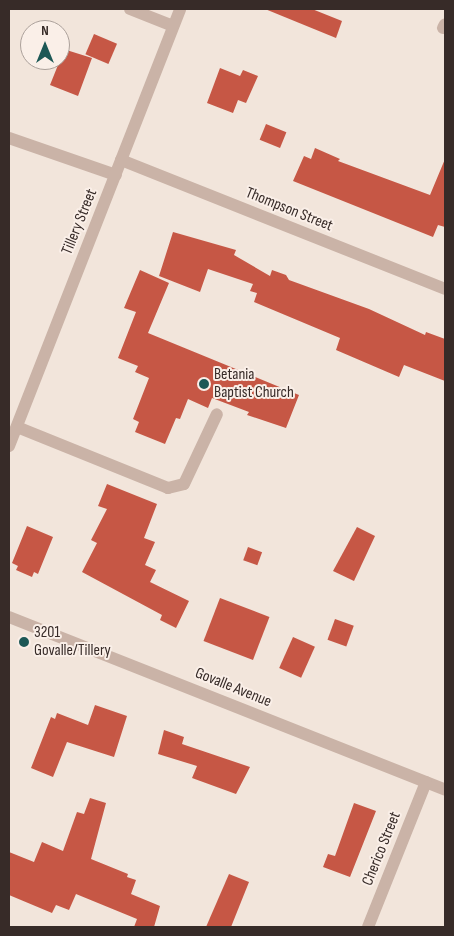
<!DOCTYPE html>
<style>
body{margin:0}
#map{position:relative;width:454px;height:936px;overflow:hidden;background:#f2e5db;font-family:"Sofia Sans Condensed",sans-serif}
div>[style]{position:absolute}
.building>*{inset:0;background:#c65745;transform-origin:0 0}
.minor>*{height:12px;margin:-6px;padding:0 6px;transform-origin:6px;border-radius:6px;background:#cab3a7}
.dots>*{width:14px;height:14px;translate:-50% -50%;box-sizing:border-box;border:2px solid #faefe8;border-radius:50%}
span{translate:-50% -50%;white-space:nowrap;text-align:center;line-height:1.15;-webkit-text-stroke:4px #faefe8;paint-order:stroke}
.street-label{font-size:16px;color:#372b28}
.poi-label{font-size:16px;color:#372b28}
.left{translate:0 -50%;text-align:left}
.frame{position:absolute;inset:0;border:10px solid #372b28;pointer-events:none}
.north{position:absolute;left:20px;top:20px;width:50px;height:50px;box-sizing:border-box;background:#faefe8;border:1px solid #aca19b;border-radius:50%;rotate:0deg;font-size:14px;font-weight:700;line-height:20px;text-align:center;color:#372b28}
.north::after{content:'';display:block;margin:auto;width:18px;height:22px;background:#1d5856;clip-path:polygon(50% 0,100% 100%,50% 72%,0 100%)}
</style>
<div id="map">
<div class="building">
<div style="clip-path:polygon(265px 9px,312px 9px,342px 21px,336px 38px)"></div>
<div style="left:94px;top:34px;width:25px;height:22px;rotate:23deg"></div>
<div style="clip-path:polygon(60px 48px,92px 58px,78px 96px,50px 85px,60px 60px)"></div>
<div style="clip-path:polygon(220px 68px,240px 76px,243px 70px,258px 76px,246px 103px,238px 100px,233px 113px,207px 103px)"></div>
<div style="left:266px;top:124px;width:22px;height:17px;rotate:22deg"></div>
<div style="clip-path:polygon(315px 148px,340px 159px,338px 161px,430px 195px,445px 159px,445px 227px,438px 225px,433px 237px,293px 181px,304px 156px,311px 159px)"></div>
<div style="clip-path:polygon(173px 232px,236px 250px,234px 255px,270px 276px,272px 270px,286px 275px,289px 280px,369px 309px,425px 335px,426px 332px,445px 339px,445px 381px,404px 365px,399px 377px,336px 350px,340px 338px,254px 302px,257px 293px,250px 291px,253px 284px,208px 269px,200px 292px,159px 276px)"></div>
<div style="clip-path:polygon(140px 270px,169px 283px,148px 333px,299px 395px,286px 428px,247px 415px,249px 412px,212px 398px,208px 408px,188px 399px,180px 419px,176px 418px,165px 444px,135px 432px,139px 422px,133px 419px,149px 378px,135px 372px,138px 366px,118px 358px,136px 312px,124px 308px)"></div>
<div style="clip-path:polygon(107px 484px,157px 504px,144px 538px,155px 542px,145px 565px,156px 570px,150px 582px,189px 601px,176px 628px,160px 620px,162px 615px,82px 572px,97px 543px,91px 540px,107px 509px,98px 506px)"></div>
<div style="clip-path:polygon(27px 526px,53px 537px,38px 574px,34px 572px,32px 577px,16px 570px,18px 566px,12px 563px)"></div>
<div style="clip-path:polygon(357px 527px,375px 536px,354px 581px,333px 571px)"></div>
<div style="left:248px;top:547px;width:15px;height:14px;rotate:20deg"></div>
<div style="left:220px;top:598px;width:53px;height:46px;rotate:21deg"></div>
<div style="left:335px;top:619px;width:20px;height:22px;rotate:20deg"></div>
<div style="left:293px;top:637px;width:24px;height:34px;rotate:24deg"></div>
<div style="clip-path:polygon(95px 705px,127px 716px,114px 757px,67px 742px,53px 777px,31px 768px,51px 717px,55px 719px,57px 713px,88px 725px)"></div>
<div style="clip-path:polygon(164px 730px,184px 737px,182px 744px,250px 767px,236px 794px,192px 778px,197px 766px,158px 754px)"></div>
<div style="clip-path:polygon(90px 798px,106px 803px,91px 859px,128px 874px,127px 877px,136px 880px,131px 894px,160px 906px,154px 927px,134px 927px,137px 919px,76px 894px,69px 910px,56px 905px,52px 913px,9px 895px,9px 852px,34px 862px,42px 842px,63px 851px,77px 812px,84px 814px)"></div>
<div style="clip-path:polygon(354px 803px,376px 811px,350px 877px,323px 867px,328px 854px,335px 856px)"></div>
<div style="clip-path:polygon(229px 874px,249px 882px,231px 927px,206px 927px)"></div>
</div>
<div class="minor">
<div style="left:130px;top:9px;width:46px;rotate:21.6deg"></div>
<div style="left:443px;top:28px;width:4px;rotate:-63deg"></div>
<div style="left:9px;top:138px;width:113px;rotate:19.1deg"></div>
<div style="left:121px;top:160px;width:349px;rotate:21.7deg"></div>
<div style="left:17px;top:427px;width:163px;rotate:22deg"></div>
<div style="left:168px;top:488px;width:16px;rotate:-14deg"></div>
<div style="left:184px;top:484px;width:77px;rotate:-64.8deg"></div>
<div style="left:9px;top:446px;width:469px;rotate:-68.6deg"></div>
<div style="left:9px;top:617px;width:469px;rotate:21.6deg"></div>
<div style="left:368px;top:927px;width:156px;rotate:-68.2deg"></div>
</div>
<div class="dots">
<div style="left:204px;top:384px;background:#1d5856"></div>
<div style="left:24px;top:642px;background:#1d5856"></div>
</div>
<div class="street-label">
<span style="left:289px;top:210px;rotate:22deg">Thompson Street</span>
<span style="left:80px;top:222px;rotate:-68deg">Tillery Street</span>
<span style="left:233px;top:688px;rotate:22deg">Govalle Avenue</span>
<span style="left:382px;top:849px;rotate:-68deg">Cherico Street</span>
</div>
<div class="poi-label">
<span class="left" style="left:214px;top:384px">Betania<br>Baptist Church</span>
<span class="left" style="left:34px;top:642px">3201<br>Govalle/Tillery</span>
</div>
<div class="frame"></div>
<div class="north">N</div>
</div>
